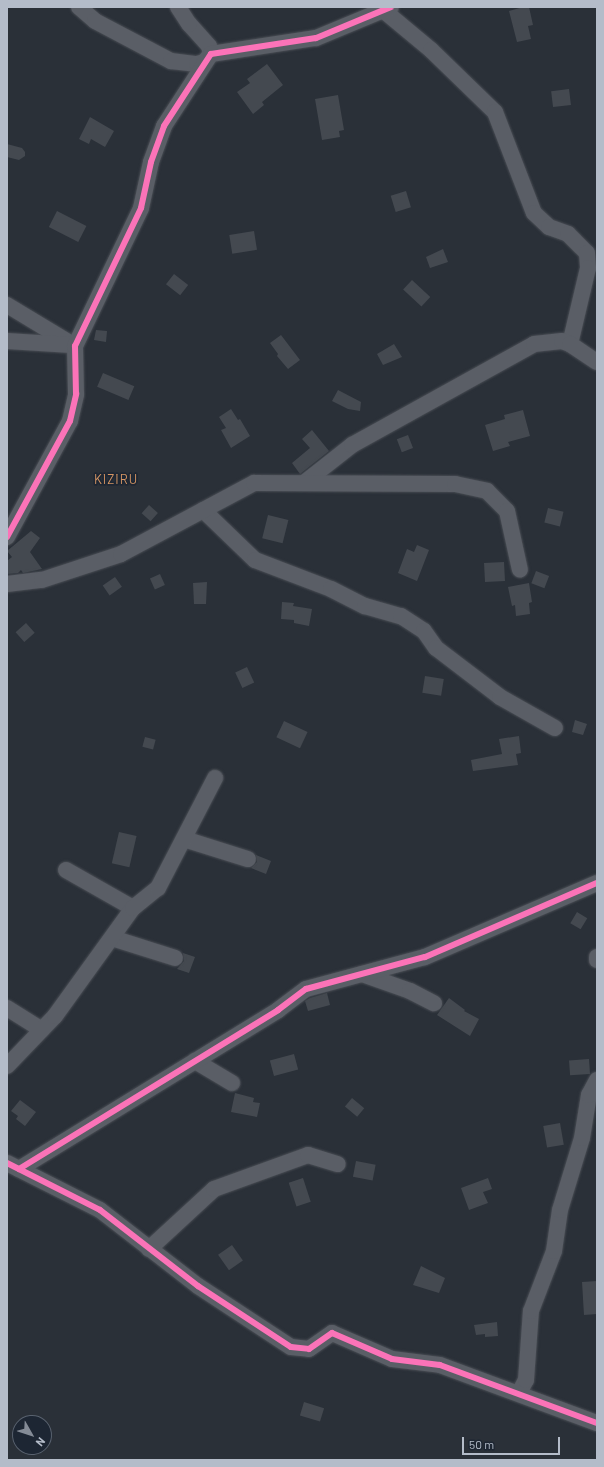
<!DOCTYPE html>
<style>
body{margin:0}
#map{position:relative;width:604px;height:1467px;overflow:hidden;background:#2a3038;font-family:Barlow,sans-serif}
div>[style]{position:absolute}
.building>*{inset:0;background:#444950;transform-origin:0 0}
.roads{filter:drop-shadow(0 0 1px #484c53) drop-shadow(0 0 1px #484c53)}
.minor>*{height:16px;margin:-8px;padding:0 8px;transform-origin:8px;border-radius:8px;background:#5a5e66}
.cycleway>*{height:6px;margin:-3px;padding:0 3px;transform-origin:3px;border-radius:3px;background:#fb73b8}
span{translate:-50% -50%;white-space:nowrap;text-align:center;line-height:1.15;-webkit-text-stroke:3.5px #1d2633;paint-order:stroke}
.quarter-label{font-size:13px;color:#d59563;letter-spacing:1px}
.frame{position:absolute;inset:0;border:8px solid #b4bcc9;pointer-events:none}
.north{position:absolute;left:12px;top:1415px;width:40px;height:40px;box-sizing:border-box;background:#1d2633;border:1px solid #59626f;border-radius:50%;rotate:129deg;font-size:11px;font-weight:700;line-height:16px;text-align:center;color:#b4bcc9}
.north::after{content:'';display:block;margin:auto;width:14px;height:18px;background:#848b96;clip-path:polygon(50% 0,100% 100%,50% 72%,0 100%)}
.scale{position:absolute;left:462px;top:1437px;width:98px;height:18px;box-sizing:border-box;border:2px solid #b4bcc9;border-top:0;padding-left:5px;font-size:12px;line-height:14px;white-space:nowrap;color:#b4bcc9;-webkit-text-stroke:3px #1d2633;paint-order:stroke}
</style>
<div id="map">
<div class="building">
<div style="clip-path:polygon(523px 7px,529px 7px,533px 25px,528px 26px,531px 39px,517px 42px,509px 11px)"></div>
<div style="clip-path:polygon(267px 64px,283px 85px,262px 102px,264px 105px,253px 114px,237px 92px,250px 83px,247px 79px)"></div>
<div style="left:569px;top:89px;width:16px;height:18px;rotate:83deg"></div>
<div style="clip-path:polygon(338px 95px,344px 130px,339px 131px,340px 137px,322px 140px,315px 99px)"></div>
<div style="clip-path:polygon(90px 117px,114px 131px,105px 147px,91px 139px,89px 144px,79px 139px)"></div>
<div style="clip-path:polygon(7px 144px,22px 148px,25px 152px,25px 156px,19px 160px,7px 157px)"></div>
<div style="left:406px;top:191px;width:17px;height:16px;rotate:73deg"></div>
<div style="left:57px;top:211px;width:33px;height:18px;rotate:27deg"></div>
<div style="left:254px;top:231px;width:19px;height:25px;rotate:81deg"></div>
<div style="clip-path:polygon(443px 249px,448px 262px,430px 268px,426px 257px)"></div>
<div style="left:174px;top:274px;width:18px;height:13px;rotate:38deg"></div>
<div style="left:412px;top:280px;width:25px;height:13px;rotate:43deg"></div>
<div style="clip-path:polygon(96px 330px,107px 331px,106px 342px,94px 340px)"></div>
<div style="clip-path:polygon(281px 335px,300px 360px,288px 369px,277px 356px,278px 354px,270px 343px)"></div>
<div style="clip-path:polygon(394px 344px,402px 357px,383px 365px,377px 354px)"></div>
<div style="left:103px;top:373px;width:34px;height:15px;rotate:23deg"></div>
<div style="clip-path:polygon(338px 390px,361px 402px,360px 411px,348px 409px,332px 401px)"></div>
<div style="clip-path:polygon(231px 409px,238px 420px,240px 419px,250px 436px,231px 448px,221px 430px,226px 428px,219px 417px)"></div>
<div style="clip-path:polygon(523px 410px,530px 436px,508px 442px,510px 446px,493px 451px,485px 425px,505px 419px,504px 415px)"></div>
<div style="clip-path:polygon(312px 430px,329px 451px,300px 474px,292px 463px,310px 448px,302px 439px)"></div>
<div style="left:408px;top:435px;width:14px;height:12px;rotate:69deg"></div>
<div style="left:149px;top:505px;width:12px;height:11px;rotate:42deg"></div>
<div style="left:548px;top:508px;width:16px;height:15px;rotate:14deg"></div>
<div style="left:268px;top:515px;width:21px;height:24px;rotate:14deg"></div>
<div style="clip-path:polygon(31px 531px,40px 538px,30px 552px,42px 569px,23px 573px,21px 570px,18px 573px,7px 574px,7px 561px,12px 557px,7px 551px)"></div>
<div style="clip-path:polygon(417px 545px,429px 550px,417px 581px,398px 573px,407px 549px,414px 552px)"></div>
<div style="left:504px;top:562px;width:19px;height:20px;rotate:87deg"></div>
<div style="left:536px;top:571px;width:14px;height:13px;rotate:21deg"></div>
<div style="left:160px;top:574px;width:12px;height:11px;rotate:66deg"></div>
<div style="left:115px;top:577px;width:12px;height:15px;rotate:55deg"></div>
<div style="clip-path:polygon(207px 582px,206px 604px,194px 604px,193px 583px)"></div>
<div style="clip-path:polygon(529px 583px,532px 602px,529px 603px,530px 614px,516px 616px,515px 605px,512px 606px,508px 587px)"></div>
<div style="clip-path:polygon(282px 602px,294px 603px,293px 606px,312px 609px,309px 626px,294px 623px,294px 620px,281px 619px)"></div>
<div style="left:26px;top:623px;width:13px;height:14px;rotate:48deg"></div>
<div style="left:247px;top:667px;width:17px;height:13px;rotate:65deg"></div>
<div style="left:425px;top:676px;width:19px;height:17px;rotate:9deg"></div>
<div style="clip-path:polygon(575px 720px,587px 724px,583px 735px,572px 732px)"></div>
<div style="left:284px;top:721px;width:26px;height:18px;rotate:25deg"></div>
<div style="clip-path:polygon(519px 736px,521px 753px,516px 754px,518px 765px,473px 771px,471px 760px,502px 754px,499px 739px)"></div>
<div style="left:145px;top:737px;width:11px;height:10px;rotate:15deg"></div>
<div style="left:119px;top:832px;width:18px;height:32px;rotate:13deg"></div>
<div style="clip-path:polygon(256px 855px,271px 861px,266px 874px,251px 868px,257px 862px)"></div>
<div style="left:577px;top:912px;width:12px;height:13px;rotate:31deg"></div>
<div style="clip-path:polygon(183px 953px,195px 957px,189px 973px,177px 969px,184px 961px)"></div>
<div style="clip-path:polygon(327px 993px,330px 1005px,308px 1011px,305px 1001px,310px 998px)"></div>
<div style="clip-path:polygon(449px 998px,465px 1010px,464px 1011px,479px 1019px,470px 1036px,437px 1015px)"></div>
<div style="left:294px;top:1054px;width:16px;height:25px;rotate:75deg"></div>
<div style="left:589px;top:1059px;width:15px;height:20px;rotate:86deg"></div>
<div style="clip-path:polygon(235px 1093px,254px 1098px,253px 1102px,260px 1103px,257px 1117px,231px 1112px)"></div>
<div style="left:352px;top:1098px;width:16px;height:11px;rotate:40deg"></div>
<div style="clip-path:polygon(20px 1100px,36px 1112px,25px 1126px,16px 1119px,18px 1116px,11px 1111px)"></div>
<div style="left:560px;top:1123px;width:22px;height:17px;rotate:80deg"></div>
<div style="left:356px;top:1161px;width:20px;height:16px;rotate:11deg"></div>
<div style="left:303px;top:1178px;width:25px;height:15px;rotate:72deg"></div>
<div style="clip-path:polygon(488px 1178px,492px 1189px,483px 1192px,488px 1203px,469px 1210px,461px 1188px)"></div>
<div style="left:232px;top:1245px;width:19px;height:17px;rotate:55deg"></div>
<div style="clip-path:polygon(421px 1266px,445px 1278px,439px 1293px,413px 1285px)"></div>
<div style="clip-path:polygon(597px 1281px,597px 1314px,584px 1315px,582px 1282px)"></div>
<div style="clip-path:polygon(497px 1322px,498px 1336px,485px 1337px,485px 1334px,476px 1335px,474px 1325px)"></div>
<div style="left:304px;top:1402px;width:21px;height:14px;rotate:17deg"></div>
</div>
<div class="roads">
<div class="minor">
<div style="left:79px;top:7px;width:21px;rotate:41deg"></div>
<div style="left:95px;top:21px;width:86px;rotate:27.8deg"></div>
<div style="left:171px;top:61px;width:26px;rotate:7deg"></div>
<div style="left:197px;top:64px;width:7px;rotate:-16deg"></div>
<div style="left:204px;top:62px;width:11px;rotate:-49deg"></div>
<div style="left:211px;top:54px;width:8px;rotate:-104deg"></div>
<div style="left:209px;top:46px;width:30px;rotate:-132deg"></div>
<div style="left:189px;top:24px;width:20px;rotate:-123deg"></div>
<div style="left:383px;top:10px;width:62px;rotate:39.8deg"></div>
<div style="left:431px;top:50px;width:89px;rotate:44.1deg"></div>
<div style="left:495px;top:112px;width:108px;rotate:68.9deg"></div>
<div style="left:534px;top:213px;width:21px;rotate:43deg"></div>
<div style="left:549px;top:227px;width:20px;rotate:20deg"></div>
<div style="left:568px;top:234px;width:27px;rotate:45deg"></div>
<div style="left:587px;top:253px;width:15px;rotate:86deg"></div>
<div style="left:588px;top:268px;width:78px;rotate:103.3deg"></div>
<div style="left:7px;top:305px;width:79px;rotate:31.1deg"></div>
<div style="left:7px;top:341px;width:64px;rotate:3.6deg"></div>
<div style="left:305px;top:482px;width:60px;rotate:-38.2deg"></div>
<div style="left:352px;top:445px;width:208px;rotate:-29deg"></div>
<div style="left:534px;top:344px;width:28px;rotate:-6deg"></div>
<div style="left:562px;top:341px;width:9px;rotate:21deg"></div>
<div style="left:570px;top:344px;width:32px;rotate:34deg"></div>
<div style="left:203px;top:510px;width:72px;rotate:43.9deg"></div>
<div style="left:255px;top:560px;width:81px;rotate:20.9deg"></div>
<div style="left:331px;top:589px;width:38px;rotate:27deg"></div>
<div style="left:365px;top:606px;width:37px;rotate:16deg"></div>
<div style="left:401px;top:616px;width:27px;rotate:33deg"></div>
<div style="left:424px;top:631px;width:21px;rotate:55deg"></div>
<div style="left:436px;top:648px;width:81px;rotate:37.4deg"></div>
<div style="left:500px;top:697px;width:63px;rotate:29.4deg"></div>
<div style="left:7px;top:537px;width:132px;rotate:-61.5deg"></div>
<div style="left:70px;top:421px;width:28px;rotate:-77deg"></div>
<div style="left:76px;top:394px;width:48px;rotate:-91.2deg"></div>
<div style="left:75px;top:346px;width:153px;rotate:-64.4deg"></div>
<div style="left:141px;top:208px;width:47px;rotate:-77.7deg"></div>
<div style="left:151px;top:162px;width:38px;rotate:-70deg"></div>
<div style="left:164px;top:126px;width:86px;rotate:-56.9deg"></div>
<div style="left:211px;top:54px;width:106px;rotate:-8.7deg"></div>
<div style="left:316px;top:38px;width:81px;rotate:-22.5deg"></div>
<div style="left:7px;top:584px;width:35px;rotate:-7deg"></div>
<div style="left:42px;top:580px;width:83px;rotate:-18.2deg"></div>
<div style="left:121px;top:554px;width:151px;rotate:-28.1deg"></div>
<div style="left:254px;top:483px;width:201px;rotate:0.3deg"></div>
<div style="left:455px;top:484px;width:33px;rotate:12deg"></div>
<div style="left:487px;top:491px;width:28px;rotate:45deg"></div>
<div style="left:507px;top:511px;width:60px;rotate:77.6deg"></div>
<div style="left:184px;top:839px;width:67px;rotate:17.4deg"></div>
<div style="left:66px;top:870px;width:77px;rotate:29.6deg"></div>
<div style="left:112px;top:938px;width:66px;rotate:17.6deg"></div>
<div style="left:597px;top:957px;width:3px;rotate:90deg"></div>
<div style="left:362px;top:974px;width:51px;rotate:19.5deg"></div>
<div style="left:410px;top:991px;width:27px;rotate:27deg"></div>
<div style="left:7px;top:1008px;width:41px;rotate:32.2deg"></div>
<div style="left:195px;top:1061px;width:43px;rotate:30.7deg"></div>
<div style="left:7px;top:1066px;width:69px;rotate:-46.2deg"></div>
<div style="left:55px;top:1016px;width:133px;rotate:-54.2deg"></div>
<div style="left:133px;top:908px;width:32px;rotate:-39deg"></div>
<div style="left:158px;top:888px;width:124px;rotate:-62.6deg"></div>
<div style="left:7px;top:1163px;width:104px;rotate:26.8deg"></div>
<div style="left:100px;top:1210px;width:124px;rotate:37.8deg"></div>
<div style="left:198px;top:1286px;width:111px;rotate:33.3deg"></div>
<div style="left:291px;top:1347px;width:18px;rotate:6deg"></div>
<div style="left:309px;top:1349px;width:28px;rotate:-35deg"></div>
<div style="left:332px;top:1333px;width:65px;rotate:23.4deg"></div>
<div style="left:392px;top:1359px;width:48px;rotate:7.1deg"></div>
<div style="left:440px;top:1365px;width:167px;rotate:20.3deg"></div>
<div style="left:19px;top:1169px;width:304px;rotate:-31.5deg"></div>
<div style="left:278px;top:1010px;width:35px;rotate:-37deg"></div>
<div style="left:306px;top:989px;width:123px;rotate:-15.1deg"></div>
<div style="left:425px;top:957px;width:187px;rotate:-23.3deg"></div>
<div style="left:149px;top:1249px;width:88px;rotate:-42.7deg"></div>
<div style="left:214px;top:1189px;width:100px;rotate:-19.9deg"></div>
<div style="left:308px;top:1155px;width:31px;rotate:17deg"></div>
<div style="left:519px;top:1393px;width:15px;rotate:-62deg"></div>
<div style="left:526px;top:1380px;width:69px;rotate:-85.9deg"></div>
<div style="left:531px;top:1311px;width:64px;rotate:-69deg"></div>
<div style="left:554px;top:1251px;width:41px;rotate:-81.7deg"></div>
<div style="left:560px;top:1210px;width:75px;rotate:-73deg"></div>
<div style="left:582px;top:1138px;width:44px;rotate:-80.8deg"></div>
<div style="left:589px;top:1095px;width:17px;rotate:-62deg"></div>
</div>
</div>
<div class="cycleway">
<div style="left:7px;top:537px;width:132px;rotate:-61.5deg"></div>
<div style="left:70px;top:421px;width:28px;rotate:-77deg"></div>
<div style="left:76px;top:394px;width:48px;rotate:-91.2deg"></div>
<div style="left:75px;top:346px;width:153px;rotate:-64.4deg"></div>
<div style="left:141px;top:208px;width:47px;rotate:-77.7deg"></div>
<div style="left:151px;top:162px;width:38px;rotate:-70deg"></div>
<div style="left:164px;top:126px;width:86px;rotate:-56.9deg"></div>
<div style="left:211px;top:54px;width:106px;rotate:-8.7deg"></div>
<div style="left:316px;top:38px;width:81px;rotate:-22.5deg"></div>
<div style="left:7px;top:1163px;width:104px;rotate:26.8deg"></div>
<div style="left:100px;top:1210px;width:124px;rotate:37.8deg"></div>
<div style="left:198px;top:1286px;width:111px;rotate:33.3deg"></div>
<div style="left:291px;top:1347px;width:18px;rotate:6deg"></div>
<div style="left:309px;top:1349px;width:28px;rotate:-35deg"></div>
<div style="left:332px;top:1333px;width:65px;rotate:23.4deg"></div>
<div style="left:392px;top:1359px;width:48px;rotate:7.1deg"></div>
<div style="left:440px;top:1365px;width:167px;rotate:20.3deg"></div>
<div style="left:19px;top:1169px;width:304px;rotate:-31.5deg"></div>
<div style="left:278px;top:1010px;width:35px;rotate:-37deg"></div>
<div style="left:306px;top:989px;width:123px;rotate:-15.1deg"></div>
<div style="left:425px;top:957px;width:187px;rotate:-23.3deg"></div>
</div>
<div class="quarter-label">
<span style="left:116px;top:479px">KIZIRU</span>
</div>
<div class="frame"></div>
<div class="north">N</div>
<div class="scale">50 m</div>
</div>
